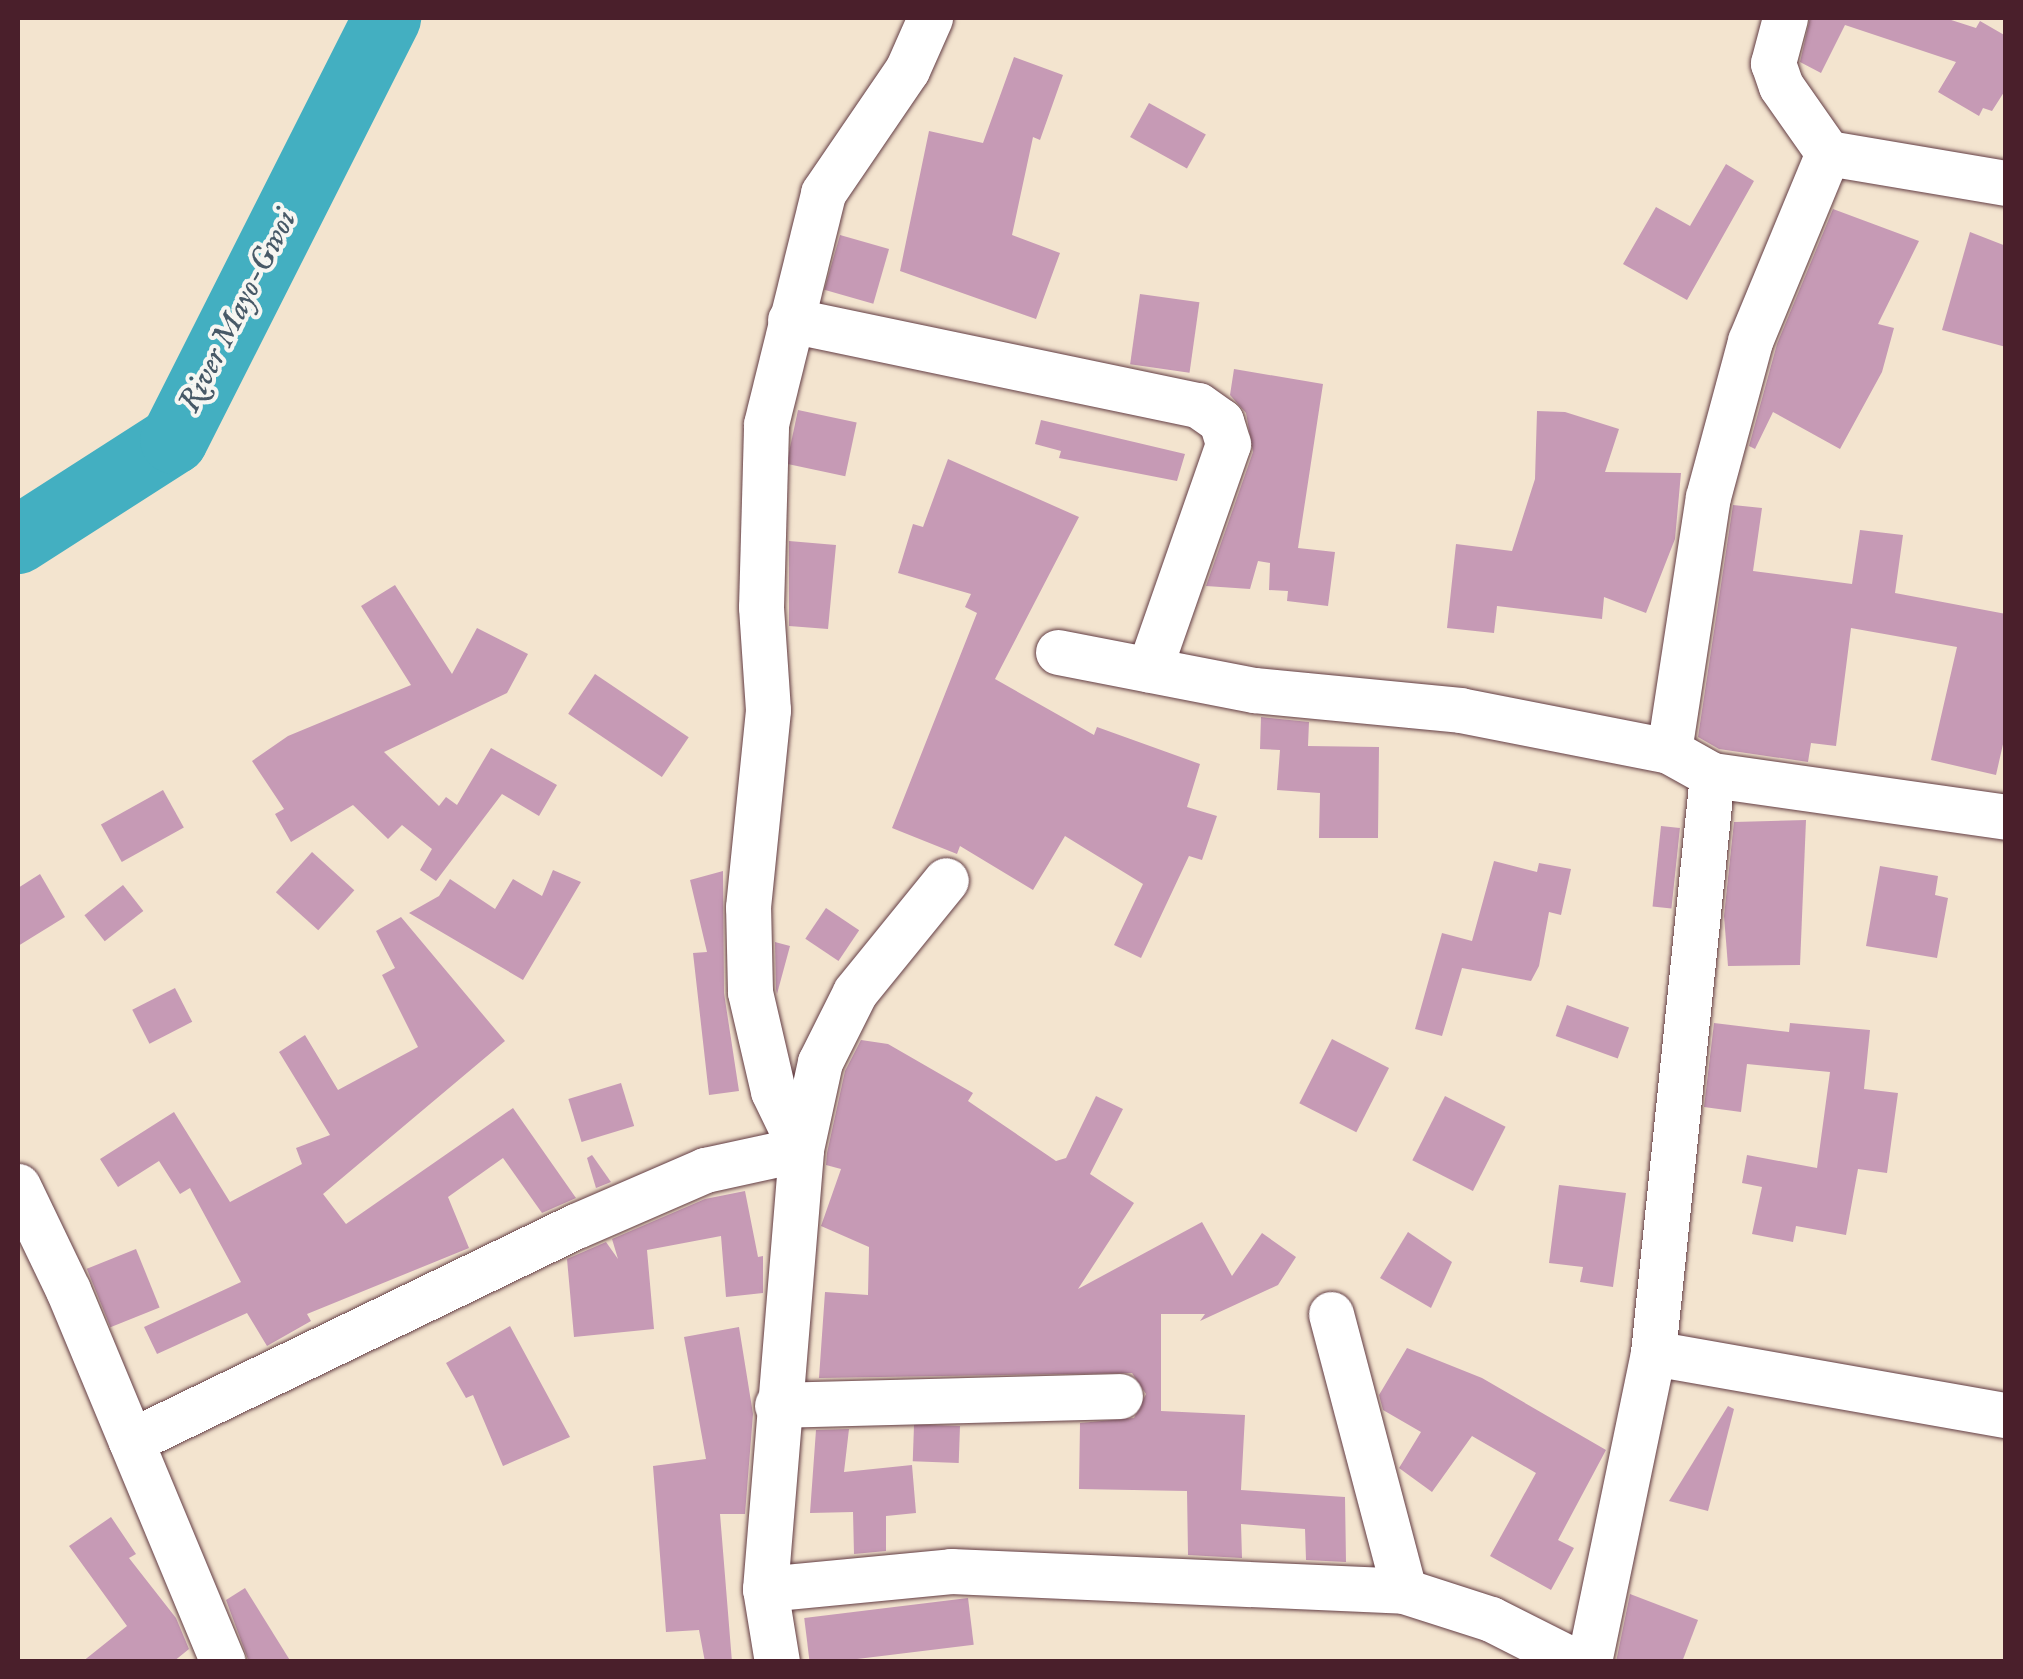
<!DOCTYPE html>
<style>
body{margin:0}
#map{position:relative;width:2023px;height:1679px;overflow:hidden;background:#f3e4cf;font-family:"IM FELL English",serif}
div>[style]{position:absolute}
.river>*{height:68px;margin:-34px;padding:0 34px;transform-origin:34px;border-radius:34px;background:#43afc1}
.building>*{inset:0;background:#c69ab5;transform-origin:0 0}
.roads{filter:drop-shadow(0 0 2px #633d44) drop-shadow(0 0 2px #633d44)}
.minor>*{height:45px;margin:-22.5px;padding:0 22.5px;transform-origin:22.5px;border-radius:22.5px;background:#fff}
span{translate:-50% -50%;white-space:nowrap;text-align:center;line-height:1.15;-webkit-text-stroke:8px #f6f6f2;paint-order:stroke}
.water-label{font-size:32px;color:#475967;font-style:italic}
.frame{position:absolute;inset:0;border:20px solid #4a1f2b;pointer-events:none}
</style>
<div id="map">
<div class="river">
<div style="left:18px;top:540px;width:185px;rotate:-32.7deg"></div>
<div style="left:174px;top:440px;width:473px;rotate:-63.2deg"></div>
</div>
<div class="building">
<div style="clip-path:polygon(1810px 18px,1945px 18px,1976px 28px,1980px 21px,2006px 36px,2006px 89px,1992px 111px,1983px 108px,1979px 116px,1938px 92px,1956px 62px,1845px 25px,1821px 73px,1800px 62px)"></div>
<div style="clip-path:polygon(1014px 57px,1063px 75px,1040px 140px,1033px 137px,1012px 235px,1060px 253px,1036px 319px,900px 271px,929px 131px,983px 143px)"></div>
<div style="left:1149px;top:103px;width:65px;height:39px;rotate:29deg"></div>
<div style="clip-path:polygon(1726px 164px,1754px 181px,1687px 300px,1623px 264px,1656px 207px,1690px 226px)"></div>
<div style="clip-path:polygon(1833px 209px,1919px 241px,1878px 324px,1894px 328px,1882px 372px,1840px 449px,1773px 412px,1755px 449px,1749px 446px,1777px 344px)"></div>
<div style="clip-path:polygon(1970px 232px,2006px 246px,2006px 347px,1942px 330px)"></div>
<div style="left:840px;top:235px;width:51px;height:57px;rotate:16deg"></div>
<div style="left:1140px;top:294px;width:60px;height:71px;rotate:8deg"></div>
<div style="clip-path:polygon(1234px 369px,1323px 384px,1298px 548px,1335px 552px,1328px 606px,1287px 601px,1288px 591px,1269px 590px,1270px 563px,1258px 561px,1250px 589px,1206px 586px,1253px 452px,1246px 413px,1230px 395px)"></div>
<div style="left:798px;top:410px;width:60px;height:55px;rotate:12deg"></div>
<div style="clip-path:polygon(1537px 411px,1565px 412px,1619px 429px,1605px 472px,1681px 473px,1675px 539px,1646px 613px,1604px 597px,1602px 619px,1497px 606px,1494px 633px,1447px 628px,1456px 544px,1512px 551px,1535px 479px)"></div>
<div style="clip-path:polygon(1041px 420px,1185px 454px,1177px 481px,1059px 458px,1061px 451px,1035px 444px)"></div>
<div style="clip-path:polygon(948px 459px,1079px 517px,995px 679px,1094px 735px,1097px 727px,1200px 764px,1187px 807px,1217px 816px,1202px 860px,1189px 856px,1141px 958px,1114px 945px,1143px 884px,1065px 836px,1033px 890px,960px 846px,957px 854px,892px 828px,977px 613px,965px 607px,971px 594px,898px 573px,913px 524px,923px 527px)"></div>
<div style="clip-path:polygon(1733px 505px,1762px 508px,1753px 571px,1852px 584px,1860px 530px,1903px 535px,1895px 593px,2006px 614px,2006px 731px,1996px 775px,1931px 760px,1957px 647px,1851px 628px,1836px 746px,1811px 743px,1808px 762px,1719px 749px,1698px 737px)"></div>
<div style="clip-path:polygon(789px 541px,836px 545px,828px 629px,789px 626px)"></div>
<div style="clip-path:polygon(395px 585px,452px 674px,477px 628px,528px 654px,507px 693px,384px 752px,439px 806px,446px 797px,457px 805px,491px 748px,557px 785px,539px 816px,502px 794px,436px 881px,420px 870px,432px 849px,402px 825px,388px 839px,353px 805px,291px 842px,275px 814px,284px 809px,252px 761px,288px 736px,411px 685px,361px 606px)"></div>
<div style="left:595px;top:674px;width:113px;height:48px;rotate:34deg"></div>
<div style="clip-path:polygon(1261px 717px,1309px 722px,1308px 746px,1379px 747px,1378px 838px,1319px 838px,1320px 793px,1277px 790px,1280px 750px,1260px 749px)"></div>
<div style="left:163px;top:790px;width:43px;height:71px;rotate:61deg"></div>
<div style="clip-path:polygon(1806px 820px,1800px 965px,1728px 966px,1724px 916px,1734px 822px)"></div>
<div style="left:1661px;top:826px;width:19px;height:81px;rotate:6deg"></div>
<div style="left:312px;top:852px;width:57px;height:54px;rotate:42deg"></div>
<div style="clip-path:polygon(1494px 861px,1537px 872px,1539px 863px,1571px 869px,1561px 915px,1549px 912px,1539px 966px,1531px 981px,1462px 968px,1442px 1036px,1415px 1029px,1442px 933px,1472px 941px)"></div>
<div style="clip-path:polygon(1880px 866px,1938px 876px,1935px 895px,1948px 898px,1937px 958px,1866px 946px)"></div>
<div style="clip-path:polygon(553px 870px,581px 882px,523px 980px,409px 913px,439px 896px,450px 879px,495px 909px,513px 879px,542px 896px)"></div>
<div style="clip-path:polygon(723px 871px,724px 993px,739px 1091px,709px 1095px,693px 953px,707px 952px,690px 880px)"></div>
<div style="clip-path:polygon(40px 874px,65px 917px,18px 946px,18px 888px)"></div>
<div style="left:123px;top:885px;width:33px;height:49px;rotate:52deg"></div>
<div style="left:826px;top:908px;width:40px;height:37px;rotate:34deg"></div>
<div style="clip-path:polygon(401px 917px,505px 1041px,323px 1194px,346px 1224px,513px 1108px,576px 1198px,542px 1213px,503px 1158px,448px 1197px,469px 1248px,307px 1314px,311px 1321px,267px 1346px,247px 1313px,157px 1354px,144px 1327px,241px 1282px,190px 1188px,180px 1194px,159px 1161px,118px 1187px,100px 1159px,174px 1112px,230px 1202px,302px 1164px,296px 1148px,330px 1135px,279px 1052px,305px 1035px,338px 1090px,418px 1047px,382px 975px,395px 968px,376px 931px)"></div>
<div style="clip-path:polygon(775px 942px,790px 946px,777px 994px,776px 989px)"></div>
<div style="left:175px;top:988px;width:38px;height:48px;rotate:63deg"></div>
<div style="left:1567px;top:1005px;width:66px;height:33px;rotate:20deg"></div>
<div style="clip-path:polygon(1714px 1023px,1789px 1032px,1790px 1023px,1870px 1030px,1864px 1089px,1898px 1093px,1887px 1173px,1858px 1169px,1846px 1235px,1796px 1226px,1793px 1242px,1752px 1234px,1762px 1187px,1742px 1183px,1747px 1155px,1817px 1168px,1830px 1072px,1747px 1064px,1741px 1112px,1704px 1107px)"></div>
<div style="left:1332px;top:1039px;width:64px;height:72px;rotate:27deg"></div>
<div style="clip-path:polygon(861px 1040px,888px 1044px,973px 1093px,968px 1101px,1056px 1161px,1066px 1158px,1096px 1096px,1123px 1109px,1090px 1174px,1134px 1203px,1078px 1289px,1202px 1222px,1232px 1276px,1262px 1233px,1296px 1257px,1278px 1285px,1200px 1321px,1205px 1314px,1161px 1314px,1161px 1411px,1245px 1415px,1241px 1490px,1345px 1497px,1346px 1562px,1306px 1560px,1305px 1529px,1241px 1524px,1242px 1558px,1188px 1555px,1187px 1491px,1079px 1489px,1080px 1423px,1134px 1418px,1146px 1394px,1132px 1373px,819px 1378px,825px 1292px,868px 1295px,869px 1247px,821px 1226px,841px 1169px,826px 1165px,827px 1153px,845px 1071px)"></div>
<div style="left:621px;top:1083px;width:45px;height:55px;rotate:73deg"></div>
<div style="left:1445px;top:1096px;width:68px;height:72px;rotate:27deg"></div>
<div style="clip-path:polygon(592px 1155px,611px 1182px,596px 1188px,587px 1158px)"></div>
<div style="clip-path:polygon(1559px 1185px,1626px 1193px,1613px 1287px,1580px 1282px,1583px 1267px,1549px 1263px)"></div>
<div style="clip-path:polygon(745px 1191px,758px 1257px,763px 1256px,763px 1293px,726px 1297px,721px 1236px,647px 1250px,654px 1329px,574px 1337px,567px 1259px,606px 1242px,618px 1259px,612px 1239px,705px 1199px)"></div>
<div style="clip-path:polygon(1408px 1232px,1452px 1262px,1431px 1308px,1380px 1278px)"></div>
<div style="left:136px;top:1249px;width:63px;height:53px;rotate:68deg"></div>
<div style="clip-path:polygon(510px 1326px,570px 1437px,503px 1466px,473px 1395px,466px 1398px,446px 1363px)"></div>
<div style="clip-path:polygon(739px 1327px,753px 1414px,745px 1514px,720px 1514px,732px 1662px,705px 1662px,699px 1630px,666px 1632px,653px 1466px,706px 1459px,684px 1337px)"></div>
<div style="clip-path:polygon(1407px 1348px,1482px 1378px,1606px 1450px,1558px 1540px,1574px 1548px,1551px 1590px,1490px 1556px,1536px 1473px,1472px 1436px,1432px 1492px,1399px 1468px,1421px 1432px,1383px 1410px,1379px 1395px)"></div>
<div style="clip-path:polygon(1728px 1406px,1734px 1409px,1708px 1511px,1669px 1501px)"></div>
<div style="left:960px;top:1426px;width:37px;height:46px;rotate:92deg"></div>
<div style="clip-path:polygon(849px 1429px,844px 1472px,912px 1465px,916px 1513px,886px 1516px,886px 1551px,854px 1554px,853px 1512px,810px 1513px,816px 1430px)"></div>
<div style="clip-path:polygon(111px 1517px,136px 1554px,129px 1558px,176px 1618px,189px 1649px,173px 1662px,82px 1662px,127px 1626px,69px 1546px)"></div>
<div style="clip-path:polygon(245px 1588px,291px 1662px,249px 1662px,226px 1600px)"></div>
<div style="clip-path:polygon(1630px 1594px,1698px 1620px,1682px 1662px,1616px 1662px)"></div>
<div style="left:968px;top:1598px;width:47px;height:165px;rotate:83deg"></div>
</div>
<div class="roads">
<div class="minor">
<div style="left:1785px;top:18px;width:47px;rotate:104.9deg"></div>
<div style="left:1773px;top:63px;width:24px;rotate:71deg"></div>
<div style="left:1781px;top:86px;width:82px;rotate:55deg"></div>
<div style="left:1828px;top:153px;width:181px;rotate:9.6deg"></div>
<div style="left:790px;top:320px;width:417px;rotate:11.8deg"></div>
<div style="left:1198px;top:405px;width:28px;rotate:35deg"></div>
<div style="left:1221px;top:421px;width:24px;rotate:73deg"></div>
<div style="left:1228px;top:444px;width:239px;rotate:109.3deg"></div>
<div style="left:1058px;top:652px;width:200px;rotate:11deg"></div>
<div style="left:1254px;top:690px;width:207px;rotate:5.5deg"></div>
<div style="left:1460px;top:710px;width:213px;rotate:11.1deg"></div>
<div style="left:1669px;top:751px;width:49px;rotate:29.2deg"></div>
<div style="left:1712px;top:775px;width:297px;rotate:8.1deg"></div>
<div style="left:1669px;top:751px;width:257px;rotate:-81.3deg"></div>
<div style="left:1708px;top:497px;width:162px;rotate:-74.9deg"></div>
<div style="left:1750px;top:341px;width:204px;rotate:-67.5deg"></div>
<div style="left:801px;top:1149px;width:64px;rotate:-115.8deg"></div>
<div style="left:773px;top:1091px;width:102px;rotate:-103.1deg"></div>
<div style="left:750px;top:992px;width:85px;rotate:-91.3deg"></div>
<div style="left:748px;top:907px;width:198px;rotate:-84.2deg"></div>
<div style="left:768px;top:710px;width:103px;rotate:-93.9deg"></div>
<div style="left:761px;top:607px;width:183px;rotate:-88.4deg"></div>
<div style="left:766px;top:424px;width:238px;rotate:-76.1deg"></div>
<div style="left:823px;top:193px;width:149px;rotate:-55.7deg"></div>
<div style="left:907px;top:70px;width:57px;rotate:-66.1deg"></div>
<div style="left:18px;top:1186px;width:115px;rotate:64.3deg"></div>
<div style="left:68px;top:1290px;width:403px;rotate:67.4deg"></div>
<div style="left:1331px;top:1314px;width:286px;rotate:75.2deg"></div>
<div style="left:1653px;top:1353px;width:358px;rotate:10deg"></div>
<div style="left:777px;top:1405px;width:343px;rotate:-1.5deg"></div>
<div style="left:131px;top:1441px;width:494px;rotate:-25.8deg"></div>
<div style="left:576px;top:1226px;width:141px;rotate:-23.5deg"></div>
<div style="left:705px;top:1170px;width:98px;rotate:-12.3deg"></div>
<div style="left:765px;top:1589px;width:187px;rotate:-5.5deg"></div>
<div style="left:951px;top:1571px;width:453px;rotate:2.5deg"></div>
<div style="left:1404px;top:1591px;width:91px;rotate:17.8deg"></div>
<div style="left:1491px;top:1619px;width:95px;rotate:26.8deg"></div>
<div style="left:777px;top:1662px;width:74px;rotate:-99.3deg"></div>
<div style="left:765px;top:1589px;width:441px;rotate:-85.3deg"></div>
<div style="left:801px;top:1149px;width:89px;rotate:-77.7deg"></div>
<div style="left:820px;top:1062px;width:78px;rotate:-63.4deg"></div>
<div style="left:855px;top:992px;width:144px;rotate:-50.9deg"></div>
<div style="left:1589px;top:1662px;width:316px;rotate:-78.3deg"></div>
<div style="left:1653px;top:1353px;width:581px;rotate:-84.17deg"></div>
</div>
</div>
<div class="water-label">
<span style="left:239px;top:312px;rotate:-63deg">River Mayo-Gwoi</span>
</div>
<div class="frame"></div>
</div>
